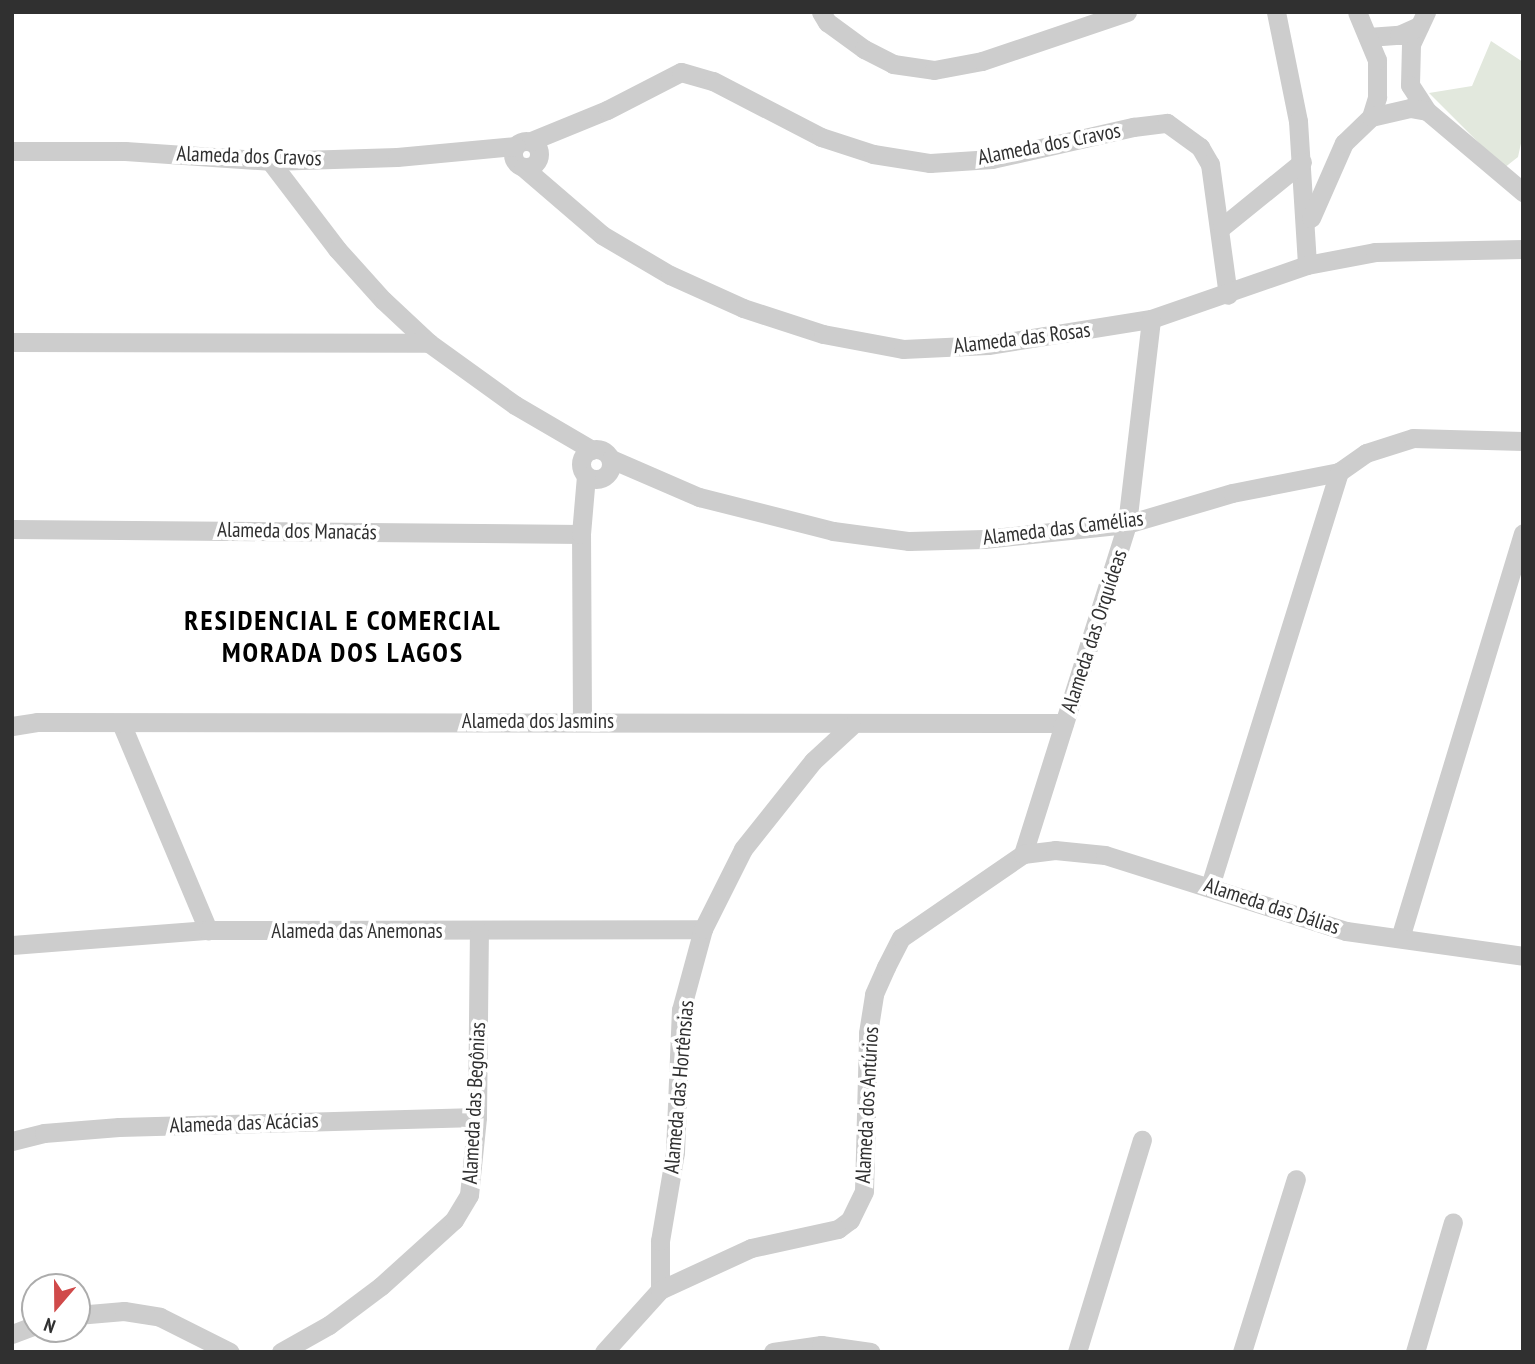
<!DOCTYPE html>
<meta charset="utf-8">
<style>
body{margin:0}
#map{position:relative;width:1535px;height:1364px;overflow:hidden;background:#fff;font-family:"PT Sans Narrow",sans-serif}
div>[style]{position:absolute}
.green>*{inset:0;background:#e2e8dd}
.minor>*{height:19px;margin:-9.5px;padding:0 9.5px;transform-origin:9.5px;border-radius:9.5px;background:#cdcdcd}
.minor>.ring{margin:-9.5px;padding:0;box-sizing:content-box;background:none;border:19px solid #cdcdcd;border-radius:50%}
span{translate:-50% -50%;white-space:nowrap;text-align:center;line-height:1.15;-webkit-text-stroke:7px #fff;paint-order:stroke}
.street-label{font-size:21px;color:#303030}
.district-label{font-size:28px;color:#000;font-weight:700;letter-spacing:2px}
.frame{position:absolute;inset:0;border:14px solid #303030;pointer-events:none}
.north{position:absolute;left:21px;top:1273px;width:70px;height:70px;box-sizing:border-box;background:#fff;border:2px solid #acacac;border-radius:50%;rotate:200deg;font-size:19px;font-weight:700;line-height:28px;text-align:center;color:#303030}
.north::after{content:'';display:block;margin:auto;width:24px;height:32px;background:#d04a4a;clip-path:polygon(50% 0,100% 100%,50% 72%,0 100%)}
</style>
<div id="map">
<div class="green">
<div style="clip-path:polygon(1491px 41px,1523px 62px,1523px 134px,1518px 157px,1504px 168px,1429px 93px,1472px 86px)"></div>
</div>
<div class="minor">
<div style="left:821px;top:12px;width:12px;rotate:59deg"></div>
<div style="left:827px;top:22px;width:46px;rotate:36.1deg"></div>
<div style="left:864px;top:49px;width:33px;rotate:27deg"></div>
<div style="left:893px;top:64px;width:41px;rotate:8.3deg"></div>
<div style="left:934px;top:70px;width:49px;rotate:-10.6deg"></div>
<div style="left:982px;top:61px;width:153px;rotate:-18.7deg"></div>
<div style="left:1276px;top:12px;width:111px;rotate:78.6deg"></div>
<div style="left:1298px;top:121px;width:144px;rotate:86.4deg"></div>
<div style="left:1426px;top:12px;width:35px;rotate:115deg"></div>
<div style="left:1411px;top:44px;width:41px;rotate:91.4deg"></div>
<div style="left:1410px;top:85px;width:31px;rotate:57deg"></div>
<div style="left:1427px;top:111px;width:126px;rotate:40.2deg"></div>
<div style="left:1368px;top:37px;width:31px;rotate:-4deg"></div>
<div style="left:1399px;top:35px;width:22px;rotate:-24deg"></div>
<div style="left:1371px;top:117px;width:40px;rotate:-13deg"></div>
<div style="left:1410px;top:108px;width:17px;rotate:10deg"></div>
<div class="ring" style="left:513px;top:141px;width:7px;height:7px"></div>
<div style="left:531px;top:141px;width:82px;rotate:-22.2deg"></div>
<div style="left:607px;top:110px;width:83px;rotate:-27.2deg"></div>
<div style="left:681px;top:72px;width:33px;rotate:16deg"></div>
<div style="left:713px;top:81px;width:122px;rotate:27.4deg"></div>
<div style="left:821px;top:137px;width:55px;rotate:18.1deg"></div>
<div style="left:873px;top:154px;width:58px;rotate:9deg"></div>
<div style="left:930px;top:163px;width:62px;rotate:-3.7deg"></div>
<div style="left:992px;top:159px;width:145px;rotate:-12.8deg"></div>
<div style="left:1133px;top:127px;width:34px;rotate:-7deg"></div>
<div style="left:1167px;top:123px;width:41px;rotate:36deg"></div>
<div style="left:1200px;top:147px;width:20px;rotate:60deg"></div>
<div style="left:1210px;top:164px;width:132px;rotate:82.2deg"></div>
<div style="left:12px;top:151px;width:113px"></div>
<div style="left:125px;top:151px;width:145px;rotate:3.9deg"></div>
<div style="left:270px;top:161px;width:127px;rotate:-1.8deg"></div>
<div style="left:397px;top:157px;width:119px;rotate:-5.3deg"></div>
<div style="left:270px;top:161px;width:111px;rotate:52.7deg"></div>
<div style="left:337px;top:249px;width:69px;rotate:48deg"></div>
<div style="left:383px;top:300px;width:63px;rotate:43.1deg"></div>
<div style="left:429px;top:343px;width:106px;rotate:35.8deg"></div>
<div style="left:515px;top:405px;width:89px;rotate:30.3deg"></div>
<div style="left:523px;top:167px;width:104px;rotate:40.7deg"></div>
<div style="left:602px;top:235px;width:79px;rotate:30.5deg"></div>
<div style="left:670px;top:275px;width:80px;rotate:24.3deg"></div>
<div style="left:743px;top:308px;width:84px;rotate:18deg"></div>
<div style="left:823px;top:334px;width:81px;rotate:10.6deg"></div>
<div style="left:903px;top:349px;width:85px;rotate:-2.7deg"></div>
<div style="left:988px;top:345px;width:165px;rotate:-9.1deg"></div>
<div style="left:1151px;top:319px;width:165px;rotate:-19.1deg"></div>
<div style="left:1307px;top:265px;width:69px;rotate:-10.8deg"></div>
<div style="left:1375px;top:252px;width:148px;rotate:-1.2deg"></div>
<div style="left:1311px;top:218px;width:82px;rotate:-66.3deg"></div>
<div style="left:1344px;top:143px;width:37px;rotate:-44deg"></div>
<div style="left:1371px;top:117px;width:21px;rotate:-73deg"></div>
<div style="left:1377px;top:97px;width:37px;rotate:-90deg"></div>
<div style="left:1377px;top:60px;width:52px;rotate:-112.6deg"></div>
<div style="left:1222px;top:227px;width:103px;rotate:-39.1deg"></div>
<div style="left:12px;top:342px;width:417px;rotate:0.1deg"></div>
<div class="ring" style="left:581px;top:449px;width:11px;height:11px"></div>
<div style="left:611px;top:459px;width:96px;rotate:23.4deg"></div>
<div style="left:699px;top:497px;width:138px;rotate:14.2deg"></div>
<div style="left:833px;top:531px;width:77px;rotate:7.5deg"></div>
<div style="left:909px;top:541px;width:75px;rotate:-1.5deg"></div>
<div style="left:984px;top:539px;width:144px;rotate:-6deg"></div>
<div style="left:1127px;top:524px;width:109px;rotate:-16.4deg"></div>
<div style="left:1232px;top:493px;width:109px;rotate:-11.1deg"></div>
<div style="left:1339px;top:472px;width:33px;rotate:-35deg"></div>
<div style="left:1366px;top:453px;width:49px;rotate:-17.7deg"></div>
<div style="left:1413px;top:438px;width:110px;rotate:1.6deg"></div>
<div style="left:12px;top:529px;width:569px;rotate:0.5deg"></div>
<div style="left:582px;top:721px;width:187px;rotate:-90.3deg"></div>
<div style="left:581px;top:534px;width:58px;rotate:-85.1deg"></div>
<div style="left:121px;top:723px;width:225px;rotate:67.2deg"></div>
<div style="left:12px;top:726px;width:25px;rotate:-9deg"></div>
<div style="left:37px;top:722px;width:1027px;rotate:0.06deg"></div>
<div style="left:1023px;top:854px;width:346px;rotate:-72.5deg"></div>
<div style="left:1127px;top:524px;width:206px;rotate:-83.3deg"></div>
<div style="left:1210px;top:886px;width:434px;rotate:-72.7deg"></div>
<div style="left:1400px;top:938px;width:423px;rotate:-73.1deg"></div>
<div style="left:12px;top:945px;width:197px;rotate:-4.4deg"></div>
<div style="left:208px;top:930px;width:495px;rotate:-0.1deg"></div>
<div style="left:12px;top:1141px;width:33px;rotate:-14deg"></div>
<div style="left:44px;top:1133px;width:75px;rotate:-4.6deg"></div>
<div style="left:119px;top:1127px;width:358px;rotate:-1.6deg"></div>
<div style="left:660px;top:1290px;width:49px;rotate:-90deg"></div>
<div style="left:660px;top:1241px;width:90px;rotate:-80.4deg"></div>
<div style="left:675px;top:1152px;width:142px;rotate:-87.6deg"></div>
<div style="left:681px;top:1010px;width:84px;rotate:-74.8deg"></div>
<div style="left:703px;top:929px;width:89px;rotate:-63.4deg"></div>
<div style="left:743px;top:849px;width:112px;rotate:-51.5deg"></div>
<div style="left:813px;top:761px;width:52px;rotate:-42.6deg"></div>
<div style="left:77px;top:1315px;width:47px;rotate:-4.9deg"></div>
<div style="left:124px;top:1311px;width:36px;rotate:9deg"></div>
<div style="left:160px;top:1317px;width:78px;rotate:26.6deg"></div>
<div style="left:12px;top:1334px;width:25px;rotate:-21deg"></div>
<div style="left:281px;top:1352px;width:55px;rotate:-29.4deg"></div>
<div style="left:329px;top:1325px;width:65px;rotate:-36.9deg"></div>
<div style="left:381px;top:1286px;width:98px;rotate:-42.1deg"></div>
<div style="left:454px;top:1220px;width:29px;rotate:-59deg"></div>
<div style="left:469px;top:1195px;width:78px;rotate:-84.1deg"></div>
<div style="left:477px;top:1117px;width:185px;rotate:-89.4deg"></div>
<div style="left:604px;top:1352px;width:84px;rotate:-47.9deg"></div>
<div style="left:660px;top:1290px;width:100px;rotate:-24.8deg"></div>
<div style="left:751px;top:1248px;width:89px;rotate:-12.3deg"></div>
<div style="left:838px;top:1229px;width:15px;rotate:-37deg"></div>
<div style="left:850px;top:1220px;width:32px;rotate:-64deg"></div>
<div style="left:864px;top:1191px;width:158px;rotate:-88.5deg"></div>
<div style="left:868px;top:1033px;width:39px;rotate:-81deg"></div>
<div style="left:874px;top:994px;width:30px;rotate:-66deg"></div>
<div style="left:886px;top:967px;width:33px;rotate:-63deg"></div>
<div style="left:901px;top:938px;width:148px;rotate:-34.5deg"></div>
<div style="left:1023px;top:854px;width:32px;rotate:-7deg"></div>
<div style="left:1055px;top:850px;width:50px;rotate:5.7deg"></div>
<div style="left:1105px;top:855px;width:253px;rotate:17.5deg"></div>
<div style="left:1346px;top:931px;width:179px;rotate:8deg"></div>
<div style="left:773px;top:1352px;width:49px;rotate:-8.3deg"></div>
<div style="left:821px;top:1345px;width:50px;rotate:8deg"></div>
<div style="left:1077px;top:1352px;width:222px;rotate:-73deg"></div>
<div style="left:1242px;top:1352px;width:181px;rotate:-72.7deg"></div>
<div style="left:1415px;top:1352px;width:135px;rotate:-73.7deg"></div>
</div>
<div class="street-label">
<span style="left:1049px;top:144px;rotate:-11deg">Alameda dos Cravos</span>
<span style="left:249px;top:156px;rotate:2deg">Alameda dos Cravos</span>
<span style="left:1022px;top:338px;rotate:-7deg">Alameda das Rosas</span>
<span style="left:1063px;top:528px;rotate:-7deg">Alameda das Camélias</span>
<span style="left:297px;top:531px;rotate:1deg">Alameda dos Manacás</span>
<span style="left:1094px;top:631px;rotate:-72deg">Alameda das Orquídeas</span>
<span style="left:538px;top:721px">Alameda dos Jasmins</span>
<span style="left:1272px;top:906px;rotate:18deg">Alameda das Dálias</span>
<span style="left:357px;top:931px">Alameda das Anemonas</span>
<span style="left:679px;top:1087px;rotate:-85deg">Alameda das Hortênsias</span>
<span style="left:474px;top:1103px;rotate:-87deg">Alameda das Begônias</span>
<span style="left:867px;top:1105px;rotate:-87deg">Alameda dos Antúrios</span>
<span style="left:244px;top:1123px;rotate:-2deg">Alameda das Acácias</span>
</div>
<div class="district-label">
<span style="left:343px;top:636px">RESIDENCIAL E COMERCIAL<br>MORADA DOS LAGOS</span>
</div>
<div class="frame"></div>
<div class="north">N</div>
</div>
